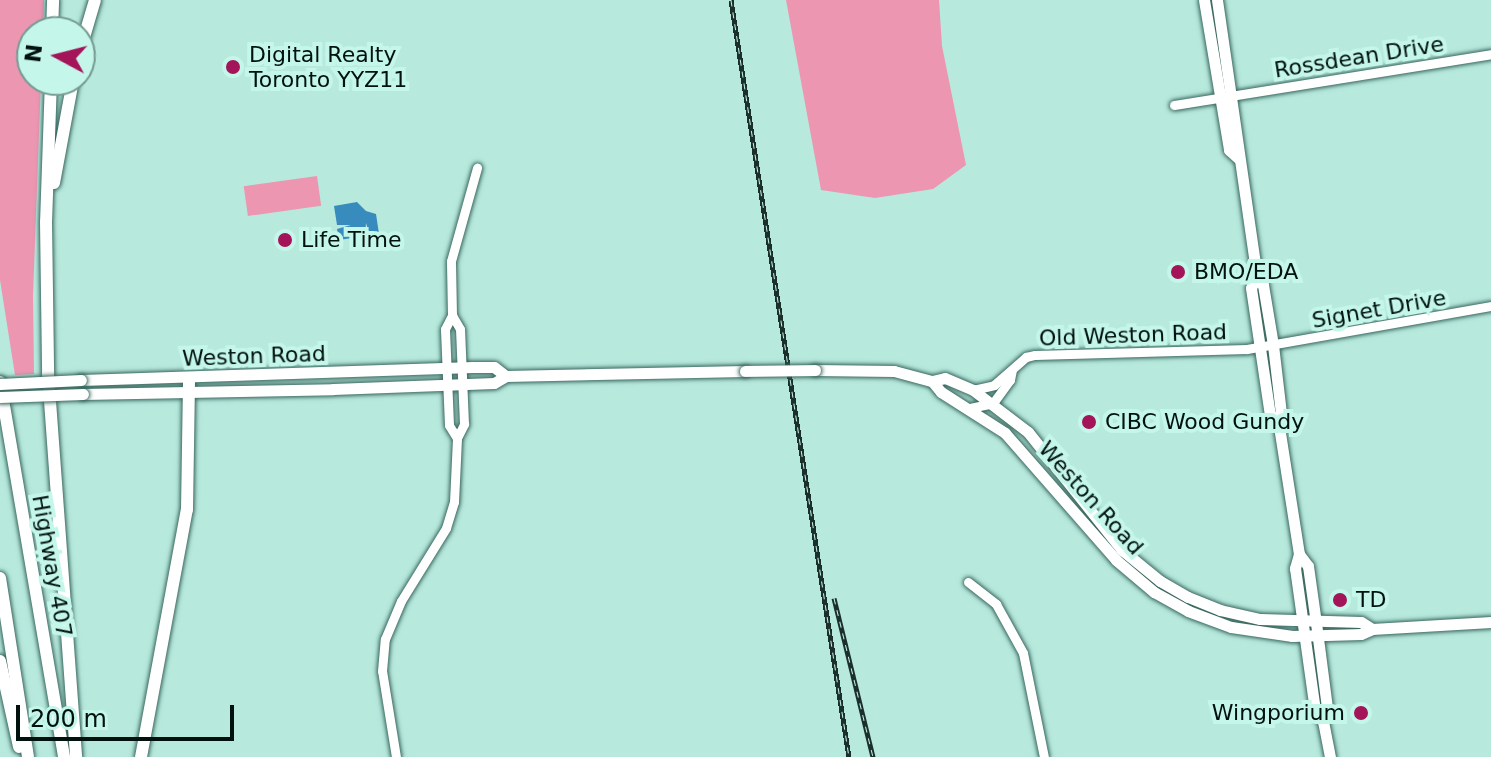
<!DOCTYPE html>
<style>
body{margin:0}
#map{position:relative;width:1491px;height:757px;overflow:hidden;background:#b7e9dd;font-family:"DejaVu Sans",sans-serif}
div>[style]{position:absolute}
.green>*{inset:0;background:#ec96b2;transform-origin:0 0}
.water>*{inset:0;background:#378bbd}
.roads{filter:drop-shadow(0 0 2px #39675e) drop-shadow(0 0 2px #39675e)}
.minor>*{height:9px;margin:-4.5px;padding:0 4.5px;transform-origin:4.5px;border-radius:4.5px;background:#fff}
.major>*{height:11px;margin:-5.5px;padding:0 5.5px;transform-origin:5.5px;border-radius:5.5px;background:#fff}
.highway>*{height:12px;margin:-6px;padding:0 6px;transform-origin:6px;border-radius:6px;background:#fff}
.rail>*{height:5px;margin-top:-2.5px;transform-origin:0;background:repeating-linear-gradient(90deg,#c4f6ea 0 6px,#1b302b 0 12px);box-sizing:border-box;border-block:2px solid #1b302b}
.bridges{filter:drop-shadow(0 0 2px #39675e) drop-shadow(0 0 2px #39675e)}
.major-bridge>*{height:11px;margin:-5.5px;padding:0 5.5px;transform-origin:5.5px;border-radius:5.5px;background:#fff}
.dots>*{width:22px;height:22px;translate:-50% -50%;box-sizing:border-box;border:4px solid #c4f6ea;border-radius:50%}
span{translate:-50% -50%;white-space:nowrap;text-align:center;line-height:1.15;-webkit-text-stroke:8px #c4f6ea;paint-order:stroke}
.poi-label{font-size:22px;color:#01120e}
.left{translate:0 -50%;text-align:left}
.right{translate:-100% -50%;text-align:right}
.street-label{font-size:22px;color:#01120e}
.north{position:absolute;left:16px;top:16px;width:80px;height:80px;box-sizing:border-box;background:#c4f6ea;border:2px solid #769b92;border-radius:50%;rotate:277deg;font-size:22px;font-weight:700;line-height:32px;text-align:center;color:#01120e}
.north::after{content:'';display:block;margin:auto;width:28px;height:36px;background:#a31459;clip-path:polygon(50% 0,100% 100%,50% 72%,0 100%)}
.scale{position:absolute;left:16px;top:705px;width:218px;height:36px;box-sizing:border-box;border:4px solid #01120e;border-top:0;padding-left:10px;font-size:24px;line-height:28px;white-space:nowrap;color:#01120e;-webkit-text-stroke:6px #c4f6ea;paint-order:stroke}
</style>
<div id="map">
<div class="green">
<div style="clip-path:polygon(0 0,44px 0,43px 32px,32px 32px,32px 80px,41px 80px,33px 296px,34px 374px,15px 375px,0 280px)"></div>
<div style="clip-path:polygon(786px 0,939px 0,942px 46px,966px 165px,933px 189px,875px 198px,821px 190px)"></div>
<div style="left:317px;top:176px;width:30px;height:74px;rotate:82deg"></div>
</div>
<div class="water">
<div style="clip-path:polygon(357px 202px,366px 211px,376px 214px,379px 234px,370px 236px,366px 223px,365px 236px,339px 240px,337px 229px,351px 225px,337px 225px,334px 206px)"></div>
</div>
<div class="roads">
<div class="minor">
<div style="left:1174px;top:105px;width:321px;rotate:-9.1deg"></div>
<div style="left:973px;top:390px;width:22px;rotate:-13deg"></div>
<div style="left:994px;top:385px;width:43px;rotate:-41.2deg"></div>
<div style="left:1026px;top:357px;width:9px;rotate:-13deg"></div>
<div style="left:1035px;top:355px;width:212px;rotate:-1.6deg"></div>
<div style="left:1247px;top:349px;width:248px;rotate:-10deg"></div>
<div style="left:970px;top:408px;width:24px;rotate:-12deg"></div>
<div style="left:993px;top:403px;width:29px;rotate:-54deg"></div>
<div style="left:1010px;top:380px;width:10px;rotate:-79deg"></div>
<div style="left:457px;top:438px;width:15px;rotate:-122deg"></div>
<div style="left:449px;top:425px;width:96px;rotate:-92.4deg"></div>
<div style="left:445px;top:329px;width:16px;rotate:-63deg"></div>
<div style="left:452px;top:315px;width:54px;rotate:-91.1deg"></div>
<div style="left:451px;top:261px;width:97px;rotate:-74.4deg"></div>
<div style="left:968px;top:582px;width:36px;rotate:38deg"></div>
<div style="left:996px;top:604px;width:56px;rotate:61.1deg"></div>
<div style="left:1023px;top:653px;width:106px;rotate:78.6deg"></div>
<div style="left:396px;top:757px;width:87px;rotate:-99.2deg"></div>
<div style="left:382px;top:671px;width:32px;rotate:-85deg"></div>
<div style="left:385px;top:639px;width:41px;rotate:-67.2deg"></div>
<div style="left:401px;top:601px;width:86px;rotate:-58.3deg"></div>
<div style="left:446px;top:528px;width:27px;rotate:-73deg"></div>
<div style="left:454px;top:502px;width:64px;rotate:-87.3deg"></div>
<div style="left:457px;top:438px;width:16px;rotate:-63deg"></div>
<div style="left:464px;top:424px;width:95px;rotate:-92.4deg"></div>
<div style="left:460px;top:329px;width:16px;rotate:-120deg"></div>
</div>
<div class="major">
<div style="left:1204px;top:0;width:152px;rotate:80.5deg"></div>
<div style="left:1229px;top:150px;width:13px;rotate:42deg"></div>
<div style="left:1217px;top:0;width:279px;rotate:81.8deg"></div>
<div style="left:1257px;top:276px;width:11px;rotate:56deg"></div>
<div style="left:1263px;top:285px;width:61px;rotate:80.5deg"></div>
<div style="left:1273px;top:345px;width:68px;rotate:83.3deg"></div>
<div style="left:1281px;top:413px;width:8px;rotate:113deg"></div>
<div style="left:1278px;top:420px;width:136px;rotate:81.1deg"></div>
<div style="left:1299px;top:554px;width:15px;rotate:106deg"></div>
<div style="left:1295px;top:568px;width:143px;rotate:82deg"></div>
<div style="left:1315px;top:710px;width:14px;rotate:54deg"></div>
<div style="left:1323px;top:721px;width:37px;rotate:79deg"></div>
<div style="left:1257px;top:276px;width:13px;rotate:117deg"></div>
<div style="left:1251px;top:288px;width:128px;rotate:81.5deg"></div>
<div style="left:1270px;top:415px;width:9px;rotate:32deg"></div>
<div style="left:815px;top:370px;width:79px;rotate:0.7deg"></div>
<div style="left:894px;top:371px;width:39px;rotate:15deg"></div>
<div style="left:932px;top:381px;width:13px;rotate:-13deg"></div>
<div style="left:945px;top:378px;width:30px;rotate:23deg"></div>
<div style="left:973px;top:390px;width:69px;rotate:37.4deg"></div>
<div style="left:1028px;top:432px;width:151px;rotate:51.5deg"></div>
<div style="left:1122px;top:550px;width:49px;rotate:39.2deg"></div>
<div style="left:1160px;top:581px;width:32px;rotate:30deg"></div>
<div style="left:1188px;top:597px;width:35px;rotate:22deg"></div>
<div style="left:1220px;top:610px;width:41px;rotate:12.7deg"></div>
<div style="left:1260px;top:619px;width:101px;rotate:1.7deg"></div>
<div style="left:1361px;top:622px;width:13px;rotate:32deg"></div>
<div style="left:81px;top:380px;width:392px;rotate:-1.9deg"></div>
<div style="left:473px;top:367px;width:21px"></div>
<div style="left:494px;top:367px;width:15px;rotate:37deg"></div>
<div style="left:932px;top:381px;width:14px;rotate:51deg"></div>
<div style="left:941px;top:392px;width:76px;rotate:32.6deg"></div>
<div style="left:1005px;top:433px;width:169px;rotate:48.8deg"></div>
<div style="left:1116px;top:560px;width:50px;rotate:40.1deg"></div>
<div style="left:1154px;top:592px;width:39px;rotate:29deg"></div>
<div style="left:1188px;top:611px;width:46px;rotate:20.4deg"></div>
<div style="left:1231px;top:627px;width:62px;rotate:8.4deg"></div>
<div style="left:1292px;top:636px;width:69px;rotate:-1.7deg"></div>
<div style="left:1361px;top:634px;width:12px;rotate:-24deg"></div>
<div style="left:1372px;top:629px;width:119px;rotate:-3.4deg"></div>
<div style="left:83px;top:394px;width:250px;rotate:-1.1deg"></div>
<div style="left:333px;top:389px;width:161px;rotate:-2.1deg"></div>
<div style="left:494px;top:383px;width:14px;rotate:-30deg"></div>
<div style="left:506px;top:376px;width:239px;rotate:-1.2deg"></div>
<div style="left:1299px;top:554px;width:15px;rotate:53deg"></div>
<div style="left:1308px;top:566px;width:58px;rotate:82deg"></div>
<div style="left:1316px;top:623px;width:86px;rotate:82.6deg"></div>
<div style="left:1327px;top:708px;width:14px;rotate:107deg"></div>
</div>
<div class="highway">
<div style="left:52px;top:32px;width:32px;rotate:-88deg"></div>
<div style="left:80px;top:51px;width:53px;rotate:-73.6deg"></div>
<div style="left:51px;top:80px;width:142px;rotate:92deg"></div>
<div style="left:46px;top:222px;width:152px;rotate:89.2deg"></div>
<div style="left:48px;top:374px;width:384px;rotate:85.8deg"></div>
<div style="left:54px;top:183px;width:105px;rotate:-79.5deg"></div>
<div style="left:0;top:382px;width:380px;rotate:80.3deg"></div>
<div style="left:0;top:578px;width:181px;rotate:81.1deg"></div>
<div style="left:0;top:661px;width:88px;rotate:77.5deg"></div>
<div style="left:141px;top:757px;width:251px;rotate:-79.5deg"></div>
<div style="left:187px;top:510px;width:132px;rotate:-89.1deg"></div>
</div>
</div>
<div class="rail">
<div style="left:731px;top:0;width:766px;rotate:81.14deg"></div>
<div style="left:834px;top:598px;width:164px;rotate:76.2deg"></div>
</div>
<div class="bridges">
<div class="major-bridge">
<div style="left:745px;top:371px;width:70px;rotate:-0.8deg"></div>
<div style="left:0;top:384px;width:81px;rotate:-2.8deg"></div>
<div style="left:0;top:397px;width:83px;rotate:-2.1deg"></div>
</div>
</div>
<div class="dots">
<div style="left:233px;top:67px;background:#a31459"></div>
<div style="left:285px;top:240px;background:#a31459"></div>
<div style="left:1178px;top:272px;background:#a31459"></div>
<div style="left:1089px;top:422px;background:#a31459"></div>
<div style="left:1340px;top:600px;background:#a31459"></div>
<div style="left:1361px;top:713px;background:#a31459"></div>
</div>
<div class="poi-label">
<span class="left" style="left:249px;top:67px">Digital Realty<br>Toronto YYZ11</span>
<span class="left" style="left:301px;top:240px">Life Time</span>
<span class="left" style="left:1194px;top:272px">BMO/EDA</span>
<span class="left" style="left:1105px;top:422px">CIBC Wood Gundy</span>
<span class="left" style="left:1356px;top:600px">TD</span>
<span class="right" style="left:1345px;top:713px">Wingporium</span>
</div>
<div class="street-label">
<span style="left:1359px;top:57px;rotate:-9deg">Rossdean Drive</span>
<span style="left:1379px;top:309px;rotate:-10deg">Signet Drive</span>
<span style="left:1133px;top:335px;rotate:-2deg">Old Weston Road</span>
<span style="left:254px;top:356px;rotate:-2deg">Weston Road</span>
<span style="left:1091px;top:498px;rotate:48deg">Weston Road</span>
<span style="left:52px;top:566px;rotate:80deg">Highway 407</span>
</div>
<div class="north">N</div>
<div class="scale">200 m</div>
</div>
